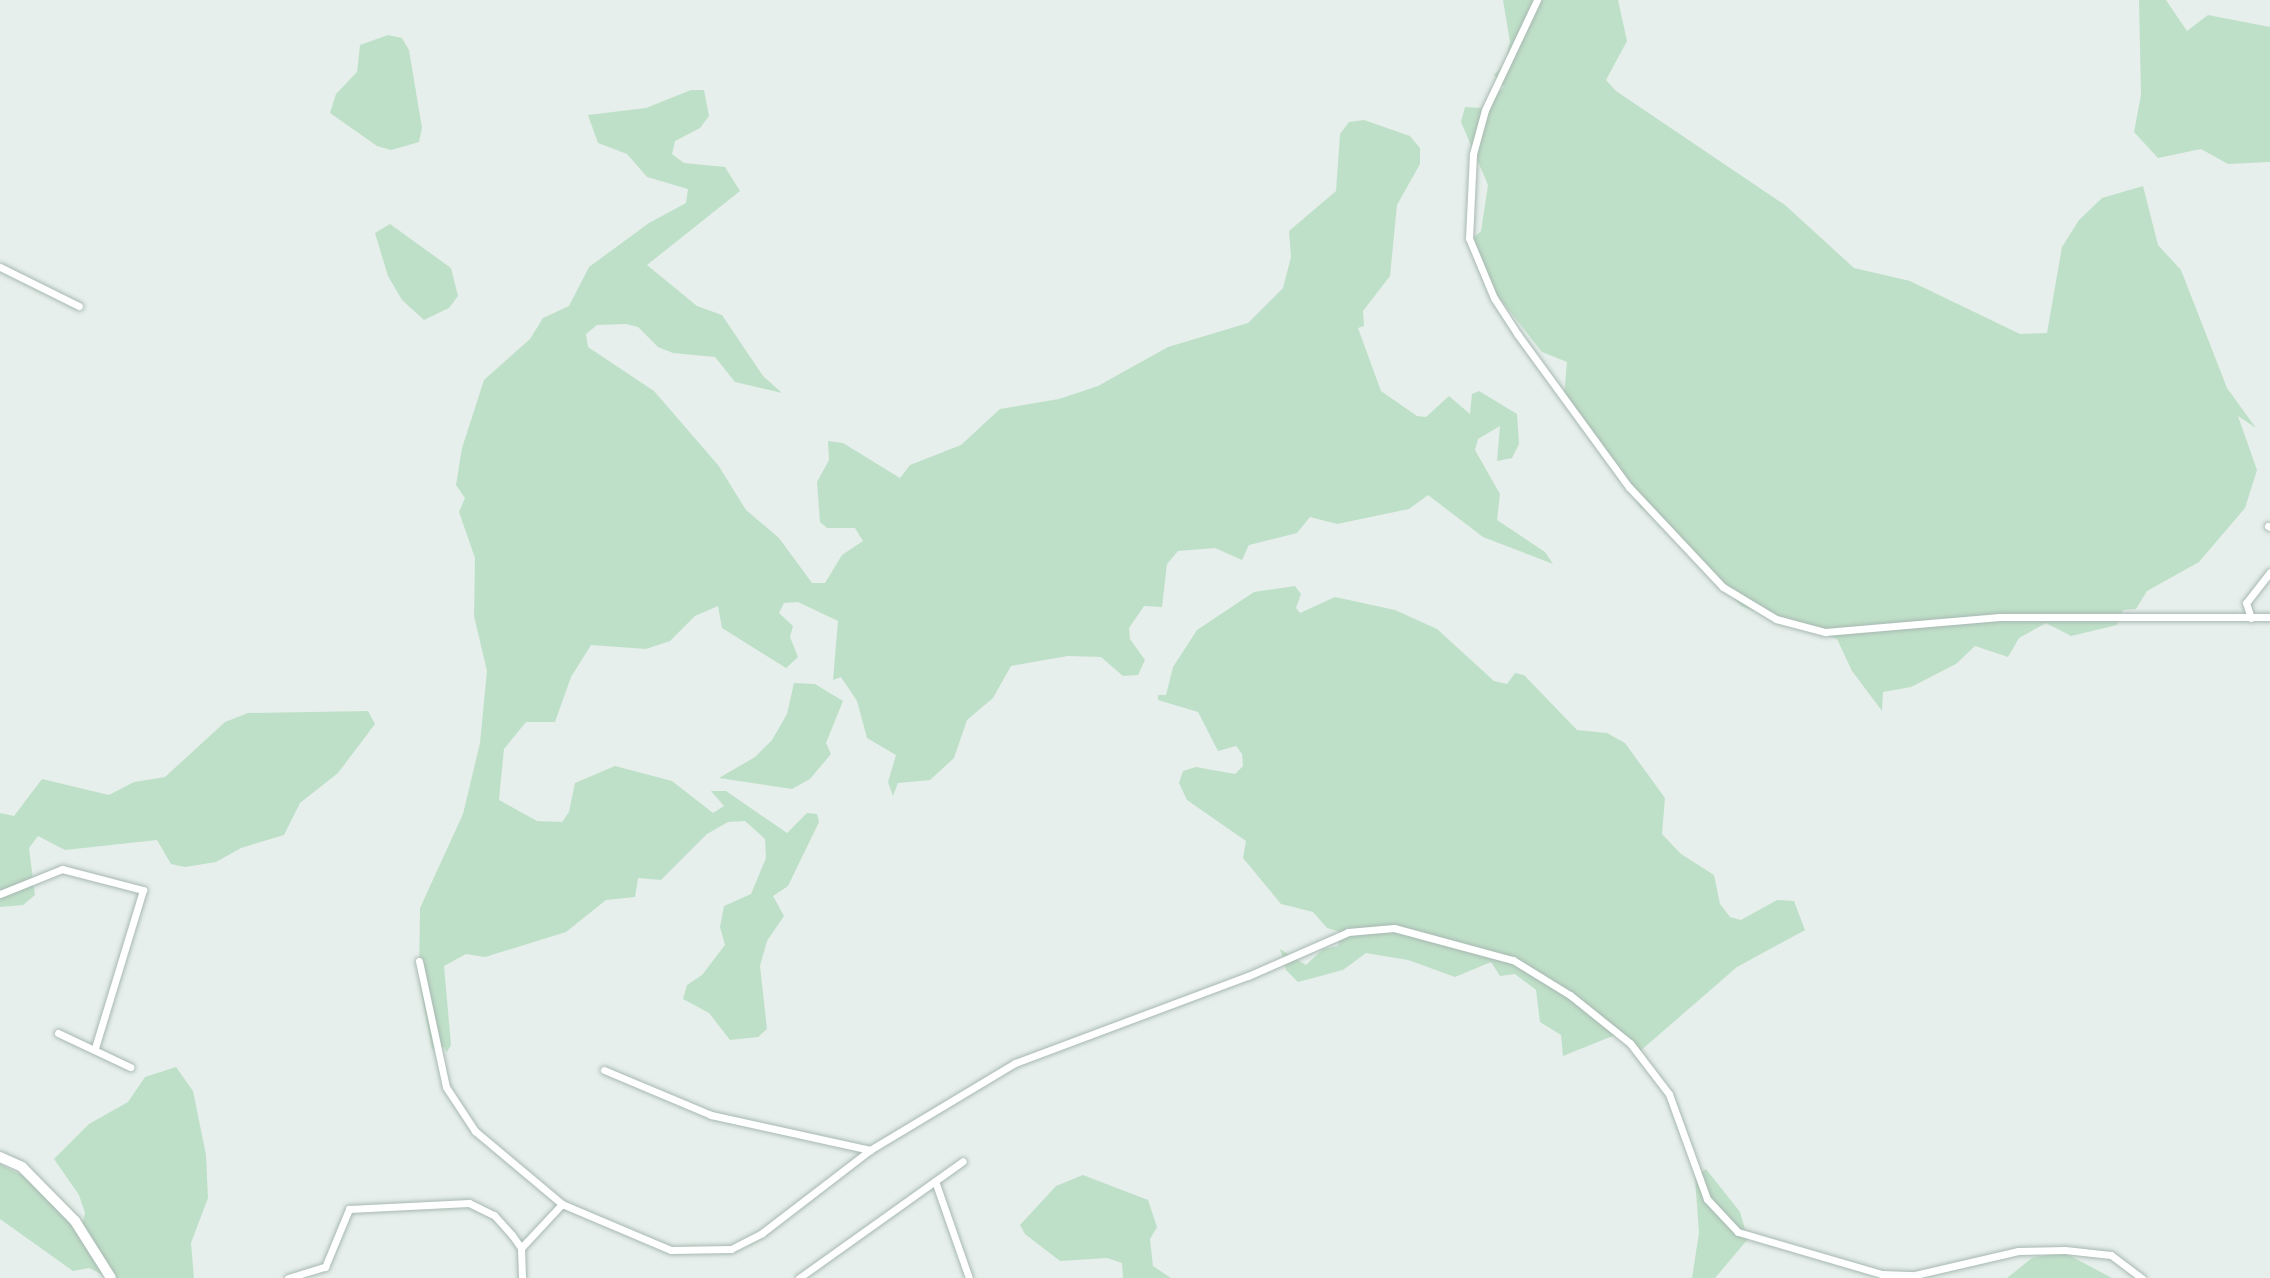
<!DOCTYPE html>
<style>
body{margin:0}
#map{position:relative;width:2270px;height:1278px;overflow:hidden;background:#e6efeb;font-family:Poppins,sans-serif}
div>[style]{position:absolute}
.green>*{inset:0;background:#bfe0c8}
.roads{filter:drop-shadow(0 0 2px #a8b8b2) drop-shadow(0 0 2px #a8b8b2)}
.minor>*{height:7px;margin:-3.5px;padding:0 3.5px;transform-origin:3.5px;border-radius:3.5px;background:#fff}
.secondary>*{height:10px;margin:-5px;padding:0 5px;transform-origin:5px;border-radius:5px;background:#fff}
span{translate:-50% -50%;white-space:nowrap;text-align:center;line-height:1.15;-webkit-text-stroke:7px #f7fbf9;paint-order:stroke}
</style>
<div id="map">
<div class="green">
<div style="clip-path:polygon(1503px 0,1618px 0,1627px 41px,1606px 80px,1616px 91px,1785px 205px,1854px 268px,1910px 281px,2020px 334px,2047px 333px,2062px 247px,2079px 220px,2102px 198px,2143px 186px,2158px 245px,2181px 270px,2227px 388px,2256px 428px,2238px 416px,2257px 470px,2245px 508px,2199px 562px,2147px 591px,2136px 609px,2123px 610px,2117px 625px,2071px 636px,2046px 623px,2019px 638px,2008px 657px,1975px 646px,1956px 664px,1911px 687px,1883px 692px,1882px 711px,1852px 671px,1837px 639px,1741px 606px,1668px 524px,1641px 508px,1564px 396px,1567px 362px,1542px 352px,1490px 286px,1470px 241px,1481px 231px,1488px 185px,1461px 122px,1465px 107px,1482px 108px,1504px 87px,1494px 75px,1504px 65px,1510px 42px)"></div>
<div style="clip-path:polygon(2139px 0,2166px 0,2187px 31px,2208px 15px,2270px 27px,2270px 162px,2228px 164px,2201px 149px,2158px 158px,2134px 132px,2141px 95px)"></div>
<div style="clip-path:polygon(388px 35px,402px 38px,409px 50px,422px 128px,419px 142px,391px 150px,377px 146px,330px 113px,336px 94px,357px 72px,360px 45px)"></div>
<div style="clip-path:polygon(691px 90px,704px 90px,709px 116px,700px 128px,675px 141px,672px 154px,684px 163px,725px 167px,740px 191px,647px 265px,697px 306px,722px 315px,763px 376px,782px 393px,735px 382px,715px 357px,673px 353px,658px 347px,638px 327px,626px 324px,597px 325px,586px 334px,588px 347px,654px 391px,718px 465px,746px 510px,779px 538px,812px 583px,825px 583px,842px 555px,863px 541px,855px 528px,827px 528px,820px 522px,817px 482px,829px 460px,828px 441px,843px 443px,900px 478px,910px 465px,961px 445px,1000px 409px,1059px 399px,1098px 386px,1168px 347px,1248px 323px,1283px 288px,1291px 257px,1289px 231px,1336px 191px,1340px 134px,1349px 122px,1364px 120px,1410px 136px,1420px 148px,1420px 164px,1397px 205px,1390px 276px,1363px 311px,1364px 326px,1358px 328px,1381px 391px,1417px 416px,1426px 417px,1449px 396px,1470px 414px,1472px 394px,1479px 391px,1517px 414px,1519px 444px,1512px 458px,1497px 461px,1500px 426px,1478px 439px,1475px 450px,1500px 494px,1497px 520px,1545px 552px,1553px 564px,1483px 537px,1428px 495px,1409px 509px,1337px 524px,1310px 517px,1297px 533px,1249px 545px,1242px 560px,1215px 548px,1178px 551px,1167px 564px,1162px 607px,1144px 606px,1129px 628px,1130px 639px,1145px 660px,1138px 675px,1123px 676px,1101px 657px,1068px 656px,1011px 666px,993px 698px,967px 720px,954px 758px,930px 780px,898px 783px,893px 796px,888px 782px,896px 755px,867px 738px,857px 701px,841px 677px,833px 680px,838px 621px,798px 602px,784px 603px,779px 613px,793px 626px,790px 637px,798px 657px,786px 668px,722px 628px,718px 606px,695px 616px,670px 641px,646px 649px,591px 645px,571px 677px,555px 722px,526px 722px,504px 749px,499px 800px,537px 821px,562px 822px,569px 812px,575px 783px,615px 766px,672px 781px,713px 813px,724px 806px,711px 791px,726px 791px,787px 833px,807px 813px,817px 814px,819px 822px,788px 886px,773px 896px,784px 916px,767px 941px,760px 966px,767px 1029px,758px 1037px,730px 1040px,709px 1013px,683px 999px,687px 985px,702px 975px,725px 945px,720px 927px,724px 906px,751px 894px,766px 858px,765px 839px,745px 821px,728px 822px,707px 834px,661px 880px,638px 878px,635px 897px,606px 900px,566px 932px,485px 957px,466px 954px,444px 966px,451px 1045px,447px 1052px,444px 1047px,432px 1049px,419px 980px,420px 908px,463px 814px,480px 743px,487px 671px,474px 616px,475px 558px,459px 512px,465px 498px,456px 485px,462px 448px,484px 380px,530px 339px,543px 318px,569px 306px,589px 267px,649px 223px,686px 203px,688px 189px,647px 177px,627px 154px,598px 143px,588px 115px,646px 108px)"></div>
<div style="clip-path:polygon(390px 224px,451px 268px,458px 296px,449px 308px,424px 320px,402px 300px,388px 276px,375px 233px)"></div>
<div style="clip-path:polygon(1295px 586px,1301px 594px,1296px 608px,1300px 613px,1335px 597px,1395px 610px,1437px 629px,1494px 681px,1507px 684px,1515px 673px,1524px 675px,1577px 730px,1607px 733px,1625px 743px,1665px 798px,1662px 834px,1681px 854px,1714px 875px,1720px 904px,1730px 917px,1741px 920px,1777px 900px,1794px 901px,1805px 930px,1737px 967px,1639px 1052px,1615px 1035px,1563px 1056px,1561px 1035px,1540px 1022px,1536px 990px,1515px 974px,1500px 976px,1491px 962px,1455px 977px,1408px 960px,1366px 953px,1343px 970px,1298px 982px,1286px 970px,1280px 949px,1306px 965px,1323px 949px,1338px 946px,1341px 932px,1327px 928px,1313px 912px,1281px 904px,1243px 858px,1246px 841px,1187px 800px,1179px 783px,1183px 771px,1196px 767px,1235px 774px,1243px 766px,1242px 754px,1236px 746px,1218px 751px,1198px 712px,1158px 700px,1158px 695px,1166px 695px,1173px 667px,1197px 630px,1254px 592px)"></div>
<div style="clip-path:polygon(794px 683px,815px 684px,843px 701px,826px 743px,831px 754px,810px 779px,792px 789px,719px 778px,755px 757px,772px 740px,787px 714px)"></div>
<div style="clip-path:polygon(368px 711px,375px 724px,338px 773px,300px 803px,284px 835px,241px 848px,216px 862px,185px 867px,171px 864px,157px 840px,65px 850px,38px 836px,29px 848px,35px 895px,23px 905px,0 907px,0 813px,14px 816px,42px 779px,109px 795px,134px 782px,165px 777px,225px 722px,248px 713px)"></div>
<div style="clip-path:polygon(176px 1067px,193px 1091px,206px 1155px,208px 1198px,191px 1243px,194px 1278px,110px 1278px,89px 1268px,73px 1271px,0 1219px,0 1164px,37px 1183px,82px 1226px,85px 1213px,79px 1195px,54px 1159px,89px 1124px,128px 1102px,145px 1077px)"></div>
<div style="clip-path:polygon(1706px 1169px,1740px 1212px,1748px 1239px,1715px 1278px,1692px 1278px,1699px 1233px,1695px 1177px)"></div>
<div style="clip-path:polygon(1083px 1175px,1148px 1200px,1157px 1227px,1150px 1239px,1153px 1266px,1171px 1278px,1123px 1278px,1122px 1263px,1107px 1258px,1060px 1261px,1025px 1234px,1020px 1225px,1056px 1186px)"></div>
<div style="clip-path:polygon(2063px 1252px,2112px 1278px,2007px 1278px,2032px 1258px)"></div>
</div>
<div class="roads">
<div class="minor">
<div style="left:1537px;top:0;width:122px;rotate:115.3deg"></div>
<div style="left:1485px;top:110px;width:46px;rotate:105.3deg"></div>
<div style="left:1473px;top:154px;width:84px;rotate:92.7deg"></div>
<div style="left:1469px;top:238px;width:65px;rotate:67.4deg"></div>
<div style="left:1494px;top:298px;width:44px;rotate:57deg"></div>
<div style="left:1518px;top:335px;width:188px;rotate:53.9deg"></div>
<div style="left:1629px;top:487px;width:137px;rotate:46.8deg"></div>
<div style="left:1723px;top:587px;width:62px;rotate:31.1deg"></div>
<div style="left:1776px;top:619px;width:51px;rotate:14.9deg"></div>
<div style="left:1825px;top:632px;width:175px;rotate:-4.9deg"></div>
<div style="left:1999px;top:617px;width:271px"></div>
<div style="left:0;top:267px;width:88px;rotate:26.3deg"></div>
<div style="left:2268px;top:526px;width:2px;rotate:27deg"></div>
<div style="left:2251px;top:618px;width:16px;rotate:-108deg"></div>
<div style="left:2246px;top:603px;width:39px;rotate:-52deg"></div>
<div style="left:0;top:894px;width:67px;rotate:-22deg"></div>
<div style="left:62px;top:869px;width:84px;rotate:14.5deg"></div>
<div style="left:143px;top:890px;width:165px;rotate:106.9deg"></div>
<div style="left:419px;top:961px;width:129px;rotate:77.9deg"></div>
<div style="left:446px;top:1087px;width:53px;rotate:56.6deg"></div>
<div style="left:475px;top:1131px;width:114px;rotate:40deg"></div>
<div style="left:562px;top:1204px;width:118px;rotate:22.9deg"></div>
<div style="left:671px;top:1250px;width:60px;rotate:-1deg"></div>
<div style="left:731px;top:1249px;width:35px;rotate:-27deg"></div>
<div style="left:762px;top:1233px;width:136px;rotate:-37.5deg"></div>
<div style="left:870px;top:1150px;width:169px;rotate:-31deg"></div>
<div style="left:1015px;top:1063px;width:249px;rotate:-20.5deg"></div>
<div style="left:1248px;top:976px;width:109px;rotate:-23.7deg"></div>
<div style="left:1348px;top:932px;width:46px;rotate:-5deg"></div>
<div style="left:1394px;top:928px;width:123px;rotate:15.1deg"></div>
<div style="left:1513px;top:960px;width:67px;rotate:31.6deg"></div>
<div style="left:1570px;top:995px;width:77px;rotate:38.7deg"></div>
<div style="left:1630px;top:1043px;width:64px;rotate:52.6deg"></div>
<div style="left:1669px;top:1094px;width:112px;rotate:70.1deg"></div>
<div style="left:1707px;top:1199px;width:45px;rotate:46.8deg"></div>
<div style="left:1738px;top:1232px;width:150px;rotate:16.3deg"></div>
<div style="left:1882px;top:1274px;width:33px;rotate:2deg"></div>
<div style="left:1915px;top:1275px;width:106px;rotate:-13.1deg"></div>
<div style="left:2018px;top:1251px;width:47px;rotate:-1.2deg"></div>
<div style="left:2065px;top:1250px;width:46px;rotate:6.2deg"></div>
<div style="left:2111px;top:1255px;width:39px;rotate:37deg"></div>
<div style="left:58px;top:1033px;width:80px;rotate:25.3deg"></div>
<div style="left:604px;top:1070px;width:116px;rotate:22.8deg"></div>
<div style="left:711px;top:1115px;width:163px;rotate:12.4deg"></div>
<div style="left:935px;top:1181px;width:103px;rotate:70.7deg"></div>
<div style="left:521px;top:1248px;width:60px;rotate:-47deg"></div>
<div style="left:288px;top:1278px;width:39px;rotate:-17deg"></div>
<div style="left:325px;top:1267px;width:63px;rotate:-67.5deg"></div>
<div style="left:349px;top:1209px;width:120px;rotate:-2.9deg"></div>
<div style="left:469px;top:1203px;width:28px;rotate:26deg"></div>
<div style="left:494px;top:1215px;width:27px;rotate:48deg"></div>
<div style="left:512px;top:1235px;width:16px;rotate:55deg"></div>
<div style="left:521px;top:1248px;width:30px;rotate:88deg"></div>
<div style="left:799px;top:1278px;width:201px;rotate:-35.5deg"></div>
</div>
<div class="secondary">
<div style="left:0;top:1157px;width:24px;rotate:24deg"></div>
<div style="left:22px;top:1167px;width:76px;rotate:45.5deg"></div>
<div style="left:75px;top:1221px;width:67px;rotate:57.7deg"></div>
</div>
</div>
</div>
